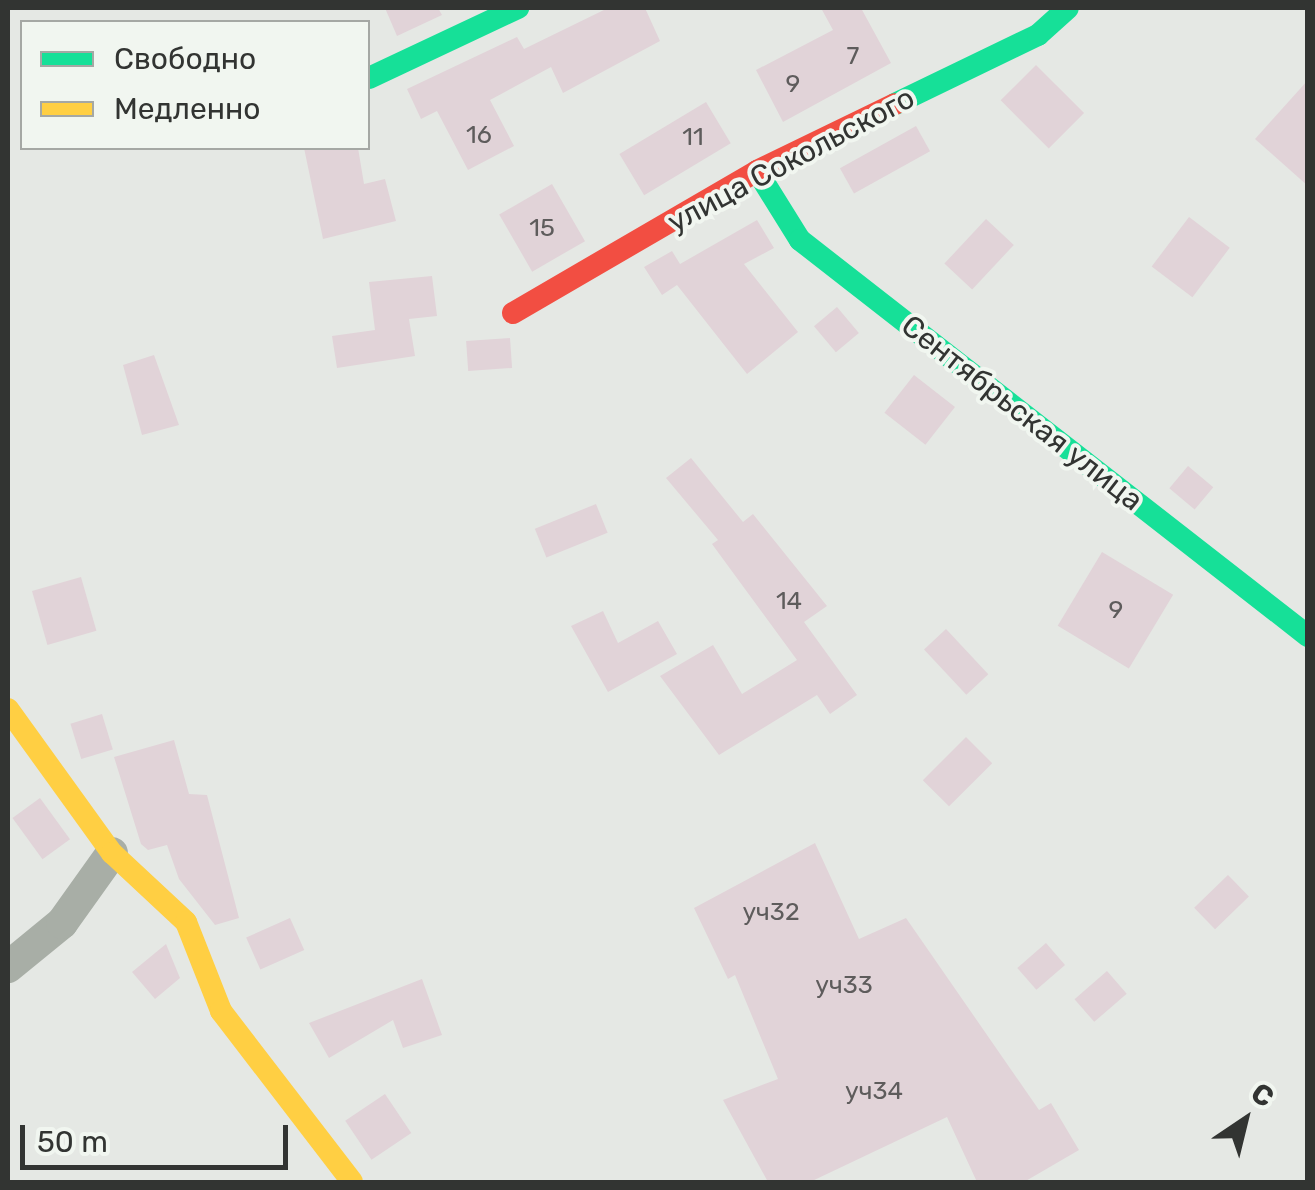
<!DOCTYPE html>
<meta charset="utf-8">
<style>
body{margin:0}
#map{position:relative;width:1315px;height:1190px;overflow:hidden;background:#e5e8e4;font-family:Rubik,sans-serif}
div>[style]{position:absolute}
.building>*{inset:0;background:#e1d3d8;transform-origin:0 0}
.street>*{height:32px;margin:-16px;padding:0 16px;transform-origin:16px;border-radius:16px;background:#a8aea6}
.fast>*{height:22px;margin:-11px;padding:0 11px;transform-origin:11px;border-radius:11px;background:#16e098}
.slow>*{height:22px;margin:-11px;padding:0 11px;transform-origin:11px;border-radius:11px;background:#ffcf43}
.jam>*{height:22px;margin:-11px;padding:0 11px;transform-origin:11px;border-radius:11px;background:#f24e42}
span{translate:-50% -50%;white-space:nowrap;text-align:center;line-height:1.15;-webkit-text-stroke:8px #f1f6f0;paint-order:stroke}
.number-label{font-size:25px;color:#5e5c5c}
.number-label span{-webkit-text-stroke-width:0}
.street-label{font-size:30px;color:#323432}
.frame{position:absolute;inset:0;border:10px solid #323432;pointer-events:none}
.legend{position:absolute;left:20px;top:20px;width:350px;height:130px;box-sizing:border-box;background:#f1f6f0;border:2px solid #a5a8a4;margin:0;padding:12px 18px;list-style:none;font-size:30px;color:#323432}
.legend li{display:flex;align-items:center;gap:20px;height:50px}
.legend b{width:50px;border:2px solid #a5a8a4}
.north{position:absolute;left:1195px;top:1070px;width:100px;height:100px;-webkit-text-stroke:8px #f1f6f0;paint-order:stroke;rotate:35deg;font-size:28px;font-weight:700;line-height:40px;text-align:center;color:#323432}
.north::after{content:'';display:block;margin:auto;width:35px;height:45px;background:#323432;clip-path:polygon(50% 0,100% 100%,50% 72%,0 100%)}
.scale{position:absolute;left:20px;top:1125px;width:268px;height:45px;box-sizing:border-box;border:5px solid #323432;border-top:0;padding-left:12px;font-size:30px;line-height:35px;white-space:nowrap;color:#323432;-webkit-text-stroke:8px #f1f6f0;paint-order:stroke}
</style>
<div id="map">
<div class="building">
<div style="clip-path:polygon(385px 8px,438px 8px,442px 15px,397px 36px)"></div>
<div style="clip-path:polygon(608px 8px,645px 8px,660px 41px,563px 93px,551px 67px,490px 100px,514px 146px,468px 170px,437px 111px,421px 119px,407px 89px,517px 37px,524px 49px)"></div>
<div style="clip-path:polygon(821px 8px,861px 8px,891px 63px,783px 122px,756px 70px,833px 30px)"></div>
<div style="left:1036px;top:65px;width:68px;height:50px;rotate:45deg"></div>
<div style="clip-path:polygon(1308px 80px,1308px 186px,1255px 139px)"></div>
<div style="left:706px;top:102px;width:48px;height:101px;rotate:59deg"></div>
<div style="left:916px;top:126px;width:29px;height:87px;rotate:61deg"></div>
<div style="clip-path:polygon(304px 148px,358px 148px,364px 184px,385px 179px,396px 221px,323px 239px)"></div>
<div style="left:552px;top:184px;width:66px;height:61px;rotate:60deg"></div>
<div style="left:1189px;top:217px;width:51px;height:62px;rotate:37deg"></div>
<div style="left:986px;top:219px;width:38px;height:61px;rotate:43deg"></div>
<div style="clip-path:polygon(757px 220px,774px 248px,744px 264px,798px 332px,747px 374px,677px 285px,662px 295px,644px 267px,672px 251px,680px 264px)"></div>
<div style="clip-path:polygon(432px 276px,437px 316px,409px 319px,415px 356px,337px 368px,332px 336px,375px 330px,369px 282px)"></div>
<div style="left:837px;top:307px;width:34px;height:30px;rotate:50deg"></div>
<div style="left:510px;top:338px;width:30px;height:44px;rotate:86deg"></div>
<div style="clip-path:polygon(154px 355px,179px 425px,142px 435px,123px 365px)"></div>
<div style="left:914px;top:375px;width:52px;height:48px;rotate:38deg"></div>
<div style="clip-path:polygon(691px 458px,743px 522px,753px 514px,827px 606px,804px 622px,857px 695px,830px 714px,817px 695px,719px 755px,660px 676px,713px 645px,742px 694px,797px 660px,712px 544px,718px 540px,666px 478px)"></div>
<div style="left:1188px;top:466px;width:33px;height:29px;rotate:40deg"></div>
<div style="left:596px;top:504px;width:31px;height:66px;rotate:68deg"></div>
<div style="left:1102px;top:552px;width:83px;height:86px;rotate:31deg"></div>
<div style="left:81px;top:577px;width:56px;height:51px;rotate:74deg"></div>
<div style="clip-path:polygon(603px 611px,618px 643px,658px 621px,677px 654px,608px 692px,571px 626px)"></div>
<div style="left:946px;top:629px;width:62px;height:30px;rotate:47deg"></div>
<div style="left:102px;top:714px;width:37px;height:33px;rotate:73deg"></div>
<div style="left:966px;top:737px;width:37px;height:61px;rotate:45deg"></div>
<div style="clip-path:polygon(174px 740px,189px 794px,207px 795px,239px 918px,215px 925px,179px 879px,167px 845px,148px 850px,141px 844px,114px 757px)"></div>
<div style="left:40px;top:798px;width:51px;height:34px;rotate:54deg"></div>
<div style="clip-path:polygon(815px 843px,859px 939px,906px 918px,1039px 1110px,1051px 1103px,1079px 1150px,1024px 1182px,977px 1182px,947px 1117px,810px 1182px,768px 1182px,723px 1100px,778px 1079px,735px 975px,728px 979px,694px 908px)"></div>
<div style="left:1228px;top:875px;width:30px;height:47px;rotate:46deg"></div>
<div style="left:290px;top:918px;width:35px;height:48px;rotate:66deg"></div>
<div style="left:1046px;top:943px;width:29px;height:38px;rotate:49deg"></div>
<div style="clip-path:polygon(166px 944px,180px 978px,155px 999px,132px 972px)"></div>
<div style="left:1107px;top:971px;width:30px;height:43px;rotate:49deg"></div>
<div style="clip-path:polygon(422px 979px,442px 1035px,403px 1048px,393px 1020px,329px 1058px,309px 1023px)"></div>
<div style="left:385px;top:1094px;width:47px;height:48px;rotate:56deg"></div>
</div>
<div class="street">
<div style="left:8px;top:967px;width:70px;rotate:-39.2deg"></div>
<div style="left:62px;top:923px;width:86px;rotate:-54.5deg"></div>
</div>
<div class="fast">
<div style="left:369px;top:78px;width:165px;rotate:-25.2deg"></div>
<div style="left:895px;top:104px;width:159px;rotate:-25.8deg"></div>
<div style="left:1038px;top:35px;width:40px;rotate:-42deg"></div>
<div style="left:757px;top:171px;width:81px;rotate:58.1deg"></div>
<div style="left:800px;top:240px;width:644px;rotate:37.94deg"></div>
</div>
<div class="slow">
<div style="left:8px;top:709px;width:178px;rotate:54.2deg"></div>
<div style="left:112px;top:853px;width:101px;rotate:43deg"></div>
<div style="left:186px;top:922px;width:96px;rotate:68.5deg"></div>
<div style="left:221px;top:1011px;width:215px;rotate:52.5deg"></div>
</div>
<div class="jam">
<div style="left:513px;top:313px;width:282px;rotate:-30.2deg"></div>
<div style="left:757px;top:171px;width:153px;rotate:-25.9deg"></div>
</div>
<div class="number-label">
<span style="left:853px;top:56px">7</span>
<span style="left:793px;top:84px">9</span>
<span style="left:479px;top:135px">16</span>
<span style="left:693px;top:137px">11</span>
<span style="left:542px;top:228px">15</span>
<span style="left:789px;top:601px">14</span>
<span style="left:1116px;top:610px">9</span>
<span style="left:771px;top:912px">уч32</span>
<span style="left:844px;top:985px">уч33</span>
<span style="left:874px;top:1091px">уч34</span>
</div>
<div class="street-label">
<span style="left:791px;top:160px;rotate:-28deg">улица Сокольского</span>
<span style="left:1022px;top:413px;rotate:38deg">Сентябрьская улица</span>
</div>
<div class="frame"></div>
<ul class="legend">
<li><b style="height:12px;background:#16e098"></b>Свободно</li>
<li><b style="height:12px;background:#ffcf43"></b>Медленно</li>
</ul>
<div class="north">С</div>
<div class="scale">50 m</div>
</div>
